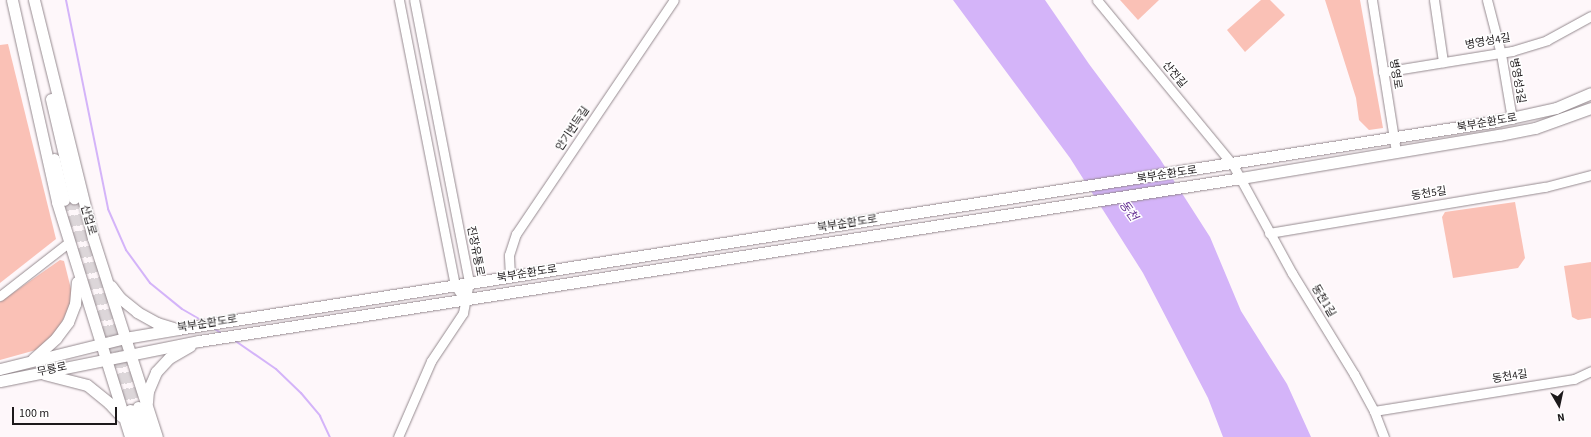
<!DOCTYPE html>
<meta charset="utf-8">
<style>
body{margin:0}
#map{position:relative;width:1591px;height:437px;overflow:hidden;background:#fef7fa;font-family:"Source Sans 3","Noto Sans KR",sans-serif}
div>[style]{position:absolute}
.green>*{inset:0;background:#fac1b6}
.water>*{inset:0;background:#d4b4f9}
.stream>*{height:2px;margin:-1px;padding:0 1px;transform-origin:1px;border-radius:1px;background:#d4b4f9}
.major-tunnel>*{height:11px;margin-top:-5.5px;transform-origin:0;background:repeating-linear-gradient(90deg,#dcd6d9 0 11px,transparent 0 16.5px)}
.roads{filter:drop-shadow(0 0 1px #958a8f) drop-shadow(0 0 1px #958a8f)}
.minor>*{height:9px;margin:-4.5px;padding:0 4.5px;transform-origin:4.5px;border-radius:4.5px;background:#fff}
.major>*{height:11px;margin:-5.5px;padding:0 5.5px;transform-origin:5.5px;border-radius:5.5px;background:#fff}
span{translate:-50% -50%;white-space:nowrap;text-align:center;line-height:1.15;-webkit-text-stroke:3px #fff;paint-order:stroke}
.street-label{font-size:11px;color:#1d191b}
.water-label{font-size:12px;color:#663294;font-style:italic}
.north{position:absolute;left:1539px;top:385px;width:40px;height:40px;-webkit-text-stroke:3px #fff;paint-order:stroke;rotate:171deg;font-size:11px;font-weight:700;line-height:16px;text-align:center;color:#1d191b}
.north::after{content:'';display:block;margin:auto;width:14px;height:18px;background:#1d191b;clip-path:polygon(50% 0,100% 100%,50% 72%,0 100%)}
.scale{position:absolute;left:12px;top:407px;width:105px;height:18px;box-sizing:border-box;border:2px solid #1d191b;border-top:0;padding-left:5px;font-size:12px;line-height:14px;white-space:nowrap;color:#1d191b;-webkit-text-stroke:3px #fff;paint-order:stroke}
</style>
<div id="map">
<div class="green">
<div style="clip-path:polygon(1120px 0,1159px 0,1138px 20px)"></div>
<div style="clip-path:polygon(1261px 0,1270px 0,1285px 15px,1245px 52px,1227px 30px)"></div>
<div style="clip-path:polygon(1325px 0,1360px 0,1383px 128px,1369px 130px,1359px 120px,1356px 98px)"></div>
<div style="clip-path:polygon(8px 44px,56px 239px,0 283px,0 45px)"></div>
<div style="clip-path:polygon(1515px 202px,1525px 258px,1518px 268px,1453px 278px,1442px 217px,1445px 212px)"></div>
<div style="clip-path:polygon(60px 260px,64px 261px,72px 293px,71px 304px,56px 333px,36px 350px,0 360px,0 302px)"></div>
<div style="clip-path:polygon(1591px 262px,1591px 318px,1578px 320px,1572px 317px,1564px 266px)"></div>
</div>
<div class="water">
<div style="clip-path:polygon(953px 0,1045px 0,1089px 64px,1160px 159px,1210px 237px,1241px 311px,1287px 384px,1311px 437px,1223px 437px,1208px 398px,1143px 273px,1070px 158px)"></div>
</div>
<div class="stream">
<div style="left:66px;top:0;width:213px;rotate:78.6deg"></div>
<div style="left:108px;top:209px;width:45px;rotate:66.3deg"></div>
<div style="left:126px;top:250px;width:41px;rotate:54deg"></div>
<div style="left:150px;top:283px;width:41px;rotate:39.1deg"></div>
<div style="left:182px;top:309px;width:24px;rotate:30deg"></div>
<div style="left:213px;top:328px;width:9px;rotate:32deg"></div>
<div style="left:234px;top:340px;width:51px;rotate:34.6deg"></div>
<div style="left:276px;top:369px;width:35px;rotate:44deg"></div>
<div style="left:301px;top:393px;width:30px;rotate:50deg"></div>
<div style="left:320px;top:416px;width:23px;rotate:65deg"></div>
</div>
<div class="major-tunnel">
<div style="left:74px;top:198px;width:219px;rotate:73deg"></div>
<div style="left:64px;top:200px;width:220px;rotate:72.6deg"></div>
</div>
<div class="roads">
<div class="minor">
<div style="left:399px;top:0;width:290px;rotate:78.9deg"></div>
<div style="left:455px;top:285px;width:17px;rotate:57deg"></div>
<div style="left:1097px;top:0;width:214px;rotate:50.5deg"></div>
<div style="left:1233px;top:165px;width:123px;rotate:61.4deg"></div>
<div style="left:1292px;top:273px;width:119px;rotate:58.5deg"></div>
<div style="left:1354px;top:374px;width:42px;rotate:61.6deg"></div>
<div style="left:1374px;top:411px;width:28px;rotate:69deg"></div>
<div style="left:1372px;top:0;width:154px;rotate:81deg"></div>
<div style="left:1434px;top:0;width:63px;rotate:81.7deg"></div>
<div style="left:1487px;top:0;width:56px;rotate:75.5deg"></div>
<div style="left:1501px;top:54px;width:66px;rotate:80.4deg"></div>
<div style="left:1383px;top:72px;width:131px;rotate:-9.2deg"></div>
<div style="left:1512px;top:51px;width:37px;rotate:-17deg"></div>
<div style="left:1547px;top:40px;width:50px;rotate:-28.6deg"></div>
<div style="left:1269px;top:233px;width:280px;rotate:-9.5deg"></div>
<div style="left:1545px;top:187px;width:48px;rotate:-14.6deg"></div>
<div style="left:510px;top:276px;width:21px;rotate:-93deg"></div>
<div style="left:509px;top:255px;width:22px;rotate:-72deg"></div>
<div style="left:516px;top:234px;width:282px;rotate:-56deg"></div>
<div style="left:0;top:296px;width:86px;rotate:-37.9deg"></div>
<div style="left:1374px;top:411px;width:203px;rotate:-9.1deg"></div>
<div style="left:1574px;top:379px;width:19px;rotate:-25deg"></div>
<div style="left:398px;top:437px;width:83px;rotate:-66.5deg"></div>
<div style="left:431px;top:361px;width:58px;rotate:-56.3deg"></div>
<div style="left:463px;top:313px;width:32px;rotate:-79deg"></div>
<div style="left:469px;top:282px;width:287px;rotate:-101deg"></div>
</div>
<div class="major">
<div style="left:12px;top:0;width:207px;rotate:77.4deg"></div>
<div style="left:57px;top:202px;width:246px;rotate:72.7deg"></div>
<div style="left:34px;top:0;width:245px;rotate:76.1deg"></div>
<div style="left:93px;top:238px;width:209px;rotate:72.2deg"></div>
<div style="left:51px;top:99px;width:102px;rotate:76.9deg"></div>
<div style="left:54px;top:159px;width:42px;rotate:76.3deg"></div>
<div style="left:111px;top:286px;width:15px;rotate:53deg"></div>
<div style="left:120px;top:298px;width:22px;rotate:39deg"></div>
<div style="left:137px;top:312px;width:23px;rotate:29deg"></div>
<div style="left:157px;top:323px;width:17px;rotate:17deg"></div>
<div style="left:33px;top:359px;width:31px;rotate:-42deg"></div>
<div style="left:56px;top:338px;width:20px;rotate:-53deg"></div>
<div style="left:68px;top:322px;width:19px;rotate:-69deg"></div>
<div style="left:75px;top:304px;width:22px;rotate:-85deg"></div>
<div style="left:0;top:369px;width:129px;rotate:-13.9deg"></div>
<div style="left:125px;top:338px;width:54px;rotate:-9.6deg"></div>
<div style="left:178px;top:329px;width:1335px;rotate:-8.96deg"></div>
<div style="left:1497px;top:121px;width:60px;rotate:-12.4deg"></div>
<div style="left:1556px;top:108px;width:38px;rotate:-23deg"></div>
<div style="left:44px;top:374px;width:44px;rotate:14.3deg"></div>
<div style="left:87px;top:385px;width:28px;rotate:39deg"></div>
<div style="left:109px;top:403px;width:18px;rotate:47deg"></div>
<div style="left:0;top:381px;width:203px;rotate:-11.4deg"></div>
<div style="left:199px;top:341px;width:1055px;rotate:-8.89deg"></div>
<div style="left:1241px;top:178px;width:262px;rotate:-9.5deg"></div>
<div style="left:1499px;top:135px;width:37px;rotate:-11deg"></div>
<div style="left:1535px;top:128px;width:59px;rotate:-19.7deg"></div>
<div style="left:147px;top:402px;width:11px;rotate:-85deg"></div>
<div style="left:148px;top:391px;width:21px;rotate:-67deg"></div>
<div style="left:156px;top:372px;width:19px;rotate:-47deg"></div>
<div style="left:169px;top:358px;width:24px;rotate:-30deg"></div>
<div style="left:138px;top:407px;width:32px;rotate:72deg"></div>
<div style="left:130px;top:410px;width:28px;rotate:72deg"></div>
</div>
</div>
<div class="street-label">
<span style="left:1488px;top:42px;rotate:-10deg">병영성4길</span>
<span style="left:1395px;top:74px;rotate:81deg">병영로</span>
<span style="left:1174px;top:75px;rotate:50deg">산전길</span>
<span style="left:1517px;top:81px;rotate:80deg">병영성3길</span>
<span style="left:1487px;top:123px;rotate:-10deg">북부순환도로</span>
<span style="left:573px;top:129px;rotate:-56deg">안기번득길</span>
<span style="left:1167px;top:175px;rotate:-9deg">북부순환도로</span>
<span style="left:1429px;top:194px;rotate:-9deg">동천5길</span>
<span style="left:88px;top:220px;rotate:74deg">산업로</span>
<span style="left:847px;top:224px;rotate:-9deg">북부순환도로</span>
<span style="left:475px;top:251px;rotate:79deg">진장유통로</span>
<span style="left:527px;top:274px;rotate:-9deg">북부순환도로</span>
<span style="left:1323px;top:301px;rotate:59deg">동천1길</span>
<span style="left:207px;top:324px;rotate:-9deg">북부순환도로</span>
<span style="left:52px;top:370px;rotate:-12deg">무룡로</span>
<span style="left:1510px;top:377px;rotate:-9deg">동천4길</span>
</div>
<div class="water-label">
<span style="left:1128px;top:211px;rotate:54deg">동천</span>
</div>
<div class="north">N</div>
<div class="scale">100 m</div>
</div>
